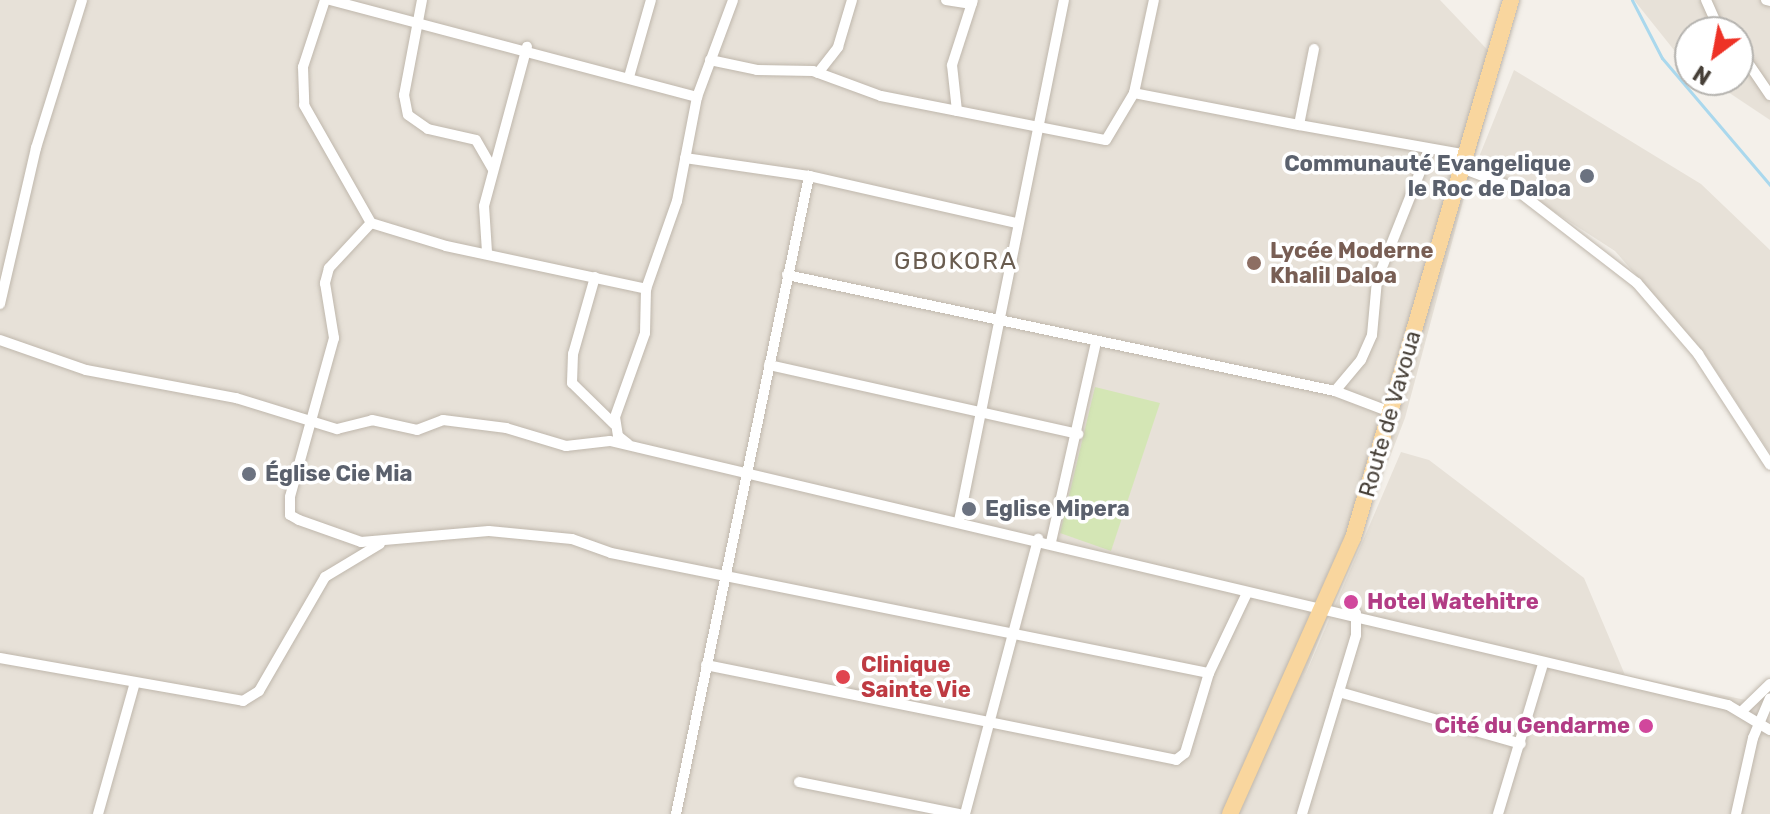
<!DOCTYPE html>
<meta charset="utf-8">
<style>
body{margin:0}
#map{position:relative;width:1770px;height:814px;overflow:hidden;background:#f4f0ea;font-family:Rubik,sans-serif}
div>[style]{position:absolute}
.residential>*{inset:0;background:#e7e1d8}
.green>*{inset:0;background:#d4e6b5}
.stream>*{height:3px;margin:-1.5px;padding:0 1.5px;transform-origin:1.5px;border-radius:1.5px;background:#aad8ed}
.roads{filter:drop-shadow(0 0 2px #bfb7ac) drop-shadow(0 0 2px #bfb7ac)}
.street>*{height:10px;margin:-5px;padding:0 5px;transform-origin:5px;border-radius:5px;background:#fff}
.primary>*{height:16px;margin:-8px;padding:0 8px;transform-origin:8px;border-radius:8px;background:#f9d69e}
.dots>*{width:22px;height:22px;translate:-50% -50%;box-sizing:border-box;border:4px solid #fff;border-radius:50%}
span{translate:-50% -50%;white-space:nowrap;text-align:center;line-height:1.15;-webkit-text-stroke:7px #fff;paint-order:stroke}
.worship-label{font-size:22px;color:#5b616d;font-weight:700}
.right{translate:-100% -50%;text-align:right}
.left{translate:0 -50%;text-align:left}
.education-label{font-size:22px;color:#785e54;font-weight:700}
.street-label{font-size:22px;color:#474038}
.hotel-label{font-size:22px;color:#b23c85;font-weight:700}
.health-label{font-size:22px;color:#be3a42;font-weight:700}
.neighbourhood-label{font-size:24px;color:#6a5d50;letter-spacing:2px}
.north{position:absolute;left:1674px;top:16px;width:80px;height:80px;box-sizing:border-box;background:#fff;border:2px solid #b5b3af;border-radius:50%;rotate:212deg;font-size:22px;font-weight:700;line-height:32px;text-align:center;color:#474038}
.north::after{content:'';display:block;margin:auto;width:28px;height:36px;background:#ee3226;clip-path:polygon(50% 0,100% 100%,50% 72%,0 100%)}
</style>
<div id="map">
<div class="residential">
<div style="clip-path:polygon(0 0,1440px 0,1500px 63px,1405px 418px,1304px 678px,1401px 452px,1429px 460px,1584px 578px,1625px 675px,1770px 705px,1770px 814px,0 814px)"></div>
<div style="clip-path:polygon(1634px 0,1770px 0,1770px 120px,1710px 80px,1738px 80px,1738px 32px,1690px 32px,1690px 70px)"></div>
<div style="clip-path:polygon(1514px 70px,1701px 184px,1770px 250px,1770px 453px,1705px 354px,1615px 251px,1477px 162px)"></div>
</div>
<div class="green">
<div style="clip-path:polygon(1095px 387px,1160px 403px,1111px 551px,1060px 533px)"></div>
</div>
<div class="stream">
<div style="left:1632px;top:0;width:65px;rotate:62.7deg"></div>
<div style="left:1662px;top:58px;width:167px;rotate:49.6deg"></div>
</div>
<div class="roads">
<div class="street">
<div style="left:325px;top:0;width:71px;rotate:108.2deg"></div>
<div style="left:303px;top:67px;width:38px;rotate:88deg"></div>
<div style="left:304px;top:105px;width:136px;rotate:60.4deg"></div>
<div style="left:371px;top:223px;width:78px;rotate:17deg"></div>
<div style="left:446px;top:246px;width:205px;rotate:12.1deg"></div>
<div style="left:330px;top:0;width:380px;rotate:14.8deg"></div>
<div style="left:422px;top:0;width:97px;rotate:100.7deg"></div>
<div style="left:404px;top:95px;width:20px;rotate:79deg"></div>
<div style="left:408px;top:115px;width:24px;rotate:35deg"></div>
<div style="left:428px;top:129px;width:49px;rotate:12.9deg"></div>
<div style="left:476px;top:140px;width:34px;rotate:60deg"></div>
<div style="left:946px;top:0;width:26px;rotate:9deg"></div>
<div style="left:1706px;top:0;width:35px;rotate:66deg"></div>
<div style="left:1766px;top:0;width:4px;rotate:14deg"></div>
<div style="left:1738px;top:48px;width:57px;rotate:55.8deg"></div>
<div style="left:1314px;top:49px;width:77px;rotate:101.2deg"></div>
<div style="left:1299px;top:125px;width:171px;rotate:10.1deg"></div>
<div style="left:710px;top:60px;width:48px;rotate:12deg"></div>
<div style="left:757px;top:70px;width:56px;rotate:1deg"></div>
<div style="left:813px;top:71px;width:72px;rotate:20.2deg"></div>
<div style="left:881px;top:96px;width:229px;rotate:11.1deg"></div>
<div style="left:1106px;top:140px;width:55px;rotate:-59.2deg"></div>
<div style="left:1134px;top:93px;width:95px;rotate:-77.9deg"></div>
<div style="left:818px;top:73px;width:33px;rotate:-52deg"></div>
<div style="left:838px;top:47px;width:49px;rotate:-73.4deg"></div>
<div style="left:629px;top:77px;width:80px;rotate:-74.1deg"></div>
<div style="left:1134px;top:93px;width:168px;rotate:11deg"></div>
<div style="left:957px;top:111px;width:46px;rotate:-96.2deg"></div>
<div style="left:952px;top:65px;width:68px;rotate:-72.1deg"></div>
<div style="left:685px;top:158px;width:125px;rotate:8.3deg"></div>
<div style="left:809px;top:176px;width:212px;rotate:12.8deg"></div>
<div style="left:1462px;top:168px;width:56px;rotate:21deg"></div>
<div style="left:1514px;top:188px;width:155px;rotate:37.7deg"></div>
<div style="left:1637px;top:283px;width:94px;rotate:49.3deg"></div>
<div style="left:1698px;top:354px;width:132px;rotate:57deg"></div>
<div style="left:371px;top:223px;width:62px;rotate:133deg"></div>
<div style="left:329px;top:268px;width:16px;rotate:105deg"></div>
<div style="left:325px;top:283px;width:56px;rotate:80.7deg"></div>
<div style="left:334px;top:338px;width:165px;rotate:105.5deg"></div>
<div style="left:290px;top:497px;width:18px;rotate:90deg"></div>
<div style="left:290px;top:515px;width:10px;rotate:29deg"></div>
<div style="left:299px;top:520px;width:66px;rotate:19.5deg"></div>
<div style="left:361px;top:542px;width:128px;rotate:-4.9deg"></div>
<div style="left:489px;top:531px;width:83px;rotate:5.5deg"></div>
<div style="left:572px;top:539px;width:41px;rotate:19.7deg"></div>
<div style="left:611px;top:553px;width:610px;rotate:11.35deg"></div>
<div style="left:1209px;top:673px;width:89px;rotate:-64.6deg"></div>
<div style="left:487px;top:252px;width:46px;rotate:-93.7deg"></div>
<div style="left:484px;top:206px;width:165px;rotate:-74.9deg"></div>
<div style="left:787px;top:275px;width:560px;rotate:11.95deg"></div>
<div style="left:1335px;top:391px;width:62px;rotate:20.8deg"></div>
<div style="left:595px;top:277px;width:80px;rotate:105.9deg"></div>
<div style="left:573px;top:354px;width:29px;rotate:92deg"></div>
<div style="left:572px;top:383px;width:59px;rotate:44.3deg"></div>
<div style="left:0;top:304px;width:160px;rotate:-77deg"></div>
<div style="left:36px;top:148px;width:155px;rotate:-72.7deg"></div>
<div style="left:0;top:340px;width:91px;rotate:19.2deg"></div>
<div style="left:86px;top:370px;width:153px;rotate:10.6deg"></div>
<div style="left:236px;top:398px;width:106px;rotate:17.1deg"></div>
<div style="left:337px;top:429px;width:36px;rotate:-14deg"></div>
<div style="left:372px;top:420px;width:46px;rotate:12.5deg"></div>
<div style="left:417px;top:430px;width:28px;rotate:-21deg"></div>
<div style="left:443px;top:420px;width:64px;rotate:7.2deg"></div>
<div style="left:506px;top:428px;width:63px;rotate:16.7deg"></div>
<div style="left:566px;top:446px;width:44px;rotate:-6.5deg"></div>
<div style="left:610px;top:441px;width:1149px;rotate:13.29deg"></div>
<div style="left:1728px;top:705px;width:49px;rotate:30.8deg"></div>
<div style="left:769px;top:365px;width:317px;rotate:12.6deg"></div>
<div style="left:1335px;top:391px;width:40px;rotate:-50deg"></div>
<div style="left:1361px;top:360px;width:27px;rotate:-66deg"></div>
<div style="left:1372px;top:335px;width:55px;rotate:-84.8deg"></div>
<div style="left:1377px;top:280px;width:141px;rotate:-68.3deg"></div>
<div style="left:628px;top:444px;width:13px;rotate:-141deg"></div>
<div style="left:618px;top:436px;width:19px;rotate:-99deg"></div>
<div style="left:615px;top:417px;width:89px;rotate:-70.3deg"></div>
<div style="left:645px;top:333px;width:44px;rotate:-88.7deg"></div>
<div style="left:646px;top:289px;width:93px;rotate:-70.6deg"></div>
<div style="left:677px;top:201px;width:106px;rotate:-79.1deg"></div>
<div style="left:697px;top:97px;width:103px;rotate:-69.6deg"></div>
<div style="left:959px;top:521px;width:531px;rotate:-78.61deg"></div>
<div style="left:1051px;top:542px;width:205px;rotate:-77.3deg"></div>
<div style="left:0;top:658px;width:247px;rotate:10deg"></div>
<div style="left:243px;top:701px;width:19px;rotate:-32deg"></div>
<div style="left:259px;top:691px;width:132px;rotate:-59.9deg"></div>
<div style="left:325px;top:577px;width:64px;rotate:-31deg"></div>
<div style="left:706px;top:665px;width:480px;rotate:11.4deg"></div>
<div style="left:1176px;top:760px;width:11px;rotate:-38deg"></div>
<div style="left:1185px;top:753px;width:84px;rotate:-73.3deg"></div>
<div style="left:1339px;top:692px;width:189px;rotate:15.9deg"></div>
<div style="left:1742px;top:711px;width:39px;rotate:-44deg"></div>
<div style="left:799px;top:782px;width:163px;rotate:11.3deg"></div>
<div style="left:98px;top:814px;width:133px;rotate:-74.3deg"></div>
<div style="left:676px;top:814px;width:652px;rotate:-78.22deg"></div>
<div style="left:965px;top:814px;width:285px;rotate:-75.1deg"></div>
<div style="left:1302px;top:814px;width:187px;rotate:-73.2deg"></div>
<div style="left:1356px;top:635px;width:22px;rotate:-90deg"></div>
<div style="left:1498px;top:814px;width:157px;rotate:-73.3deg"></div>
<div style="left:1736px;top:814px;width:78px;rotate:-77.4deg"></div>
<div style="left:1753px;top:738px;width:43px;rotate:-67deg"></div>
</div>
<div class="primary">
<div style="left:1230px;top:814px;width:302px;rotate:-66deg"></div>
<div style="left:1353px;top:538px;width:561px;rotate:-73.63deg"></div>
</div>
</div>
<div class="dots">
<div style="left:1587px;top:176px;background:#6b7280"></div>
<div style="left:1254px;top:263px;background:#8d6e63"></div>
<div style="left:249px;top:474px;background:#6b7280"></div>
<div style="left:969px;top:509px;background:#6b7280"></div>
<div style="left:1351px;top:602px;background:#d1479c"></div>
<div style="left:843px;top:677px;background:#e0444e"></div>
<div style="left:1646px;top:726px;background:#d1479c"></div>
</div>
<div class="worship-label">
<span class="right" style="left:1571px;top:176px">Communauté Evangelique<br>le Roc de Daloa</span>
<span class="left" style="left:265px;top:474px">Église Cie Mia</span>
<span class="left" style="left:985px;top:509px">Eglise Mipera</span>
</div>
<div class="education-label">
<span class="left" style="left:1270px;top:263px">Lycée Moderne<br>Khalil Daloa</span>
</div>
<div class="street-label">
<span style="left:1390px;top:414px;rotate:-74deg">Route de Vavoua</span>
</div>
<div class="hotel-label">
<span class="left" style="left:1367px;top:602px">Hotel Watehitre</span>
<span class="right" style="left:1630px;top:726px">Cité du Gendarme</span>
</div>
<div class="health-label">
<span class="left" style="left:861px;top:677px">Clinique<br>Sainte Vie</span>
</div>
<div class="neighbourhood-label">
<span style="left:956px;top:262px">GBOKORA</span>
</div>
<div class="north">N</div>
</div>
